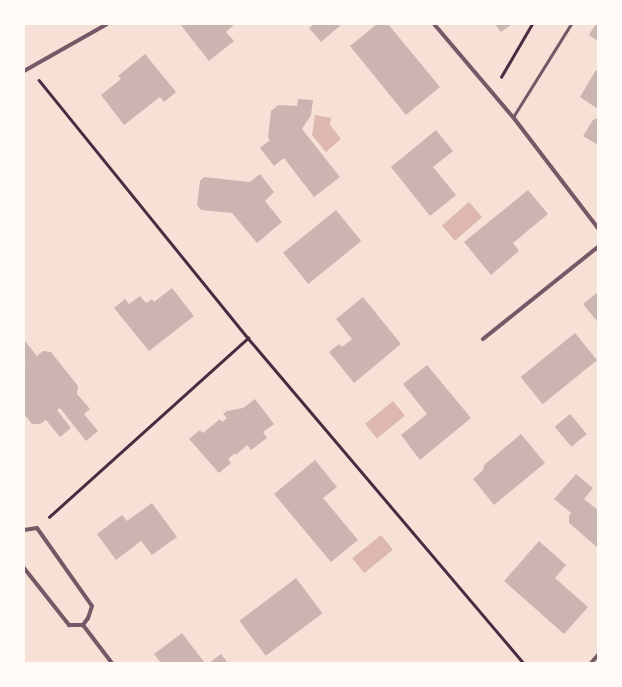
<!DOCTYPE html>
<style>
body{margin:0}
#map{position:relative;width:622px;height:687px;overflow:hidden;background:#f7e1d7;font-family:"Nunito Sans",sans-serif}
div>[style]{position:absolute}
.water>*{inset:0;background:#dcb8b0;transform-origin:0 0}
.building>*{inset:0;background:#ccb4b1;transform-origin:0 0}
.path>*{height:2.5px;margin:-1.25px;padding:0 1.25px;transform-origin:1.25px;border-radius:1.25px;background:#4a2c40}
.service>*{height:3px;margin:-1.5px;padding:0 1.5px;transform-origin:1.5px;border-radius:1.5px;background:#755966}
.minor>*{height:4px;margin:-2px;padding:0 2px;transform-origin:2px;border-radius:2px;background:#755966}
span{translate:-50% -50%;white-space:nowrap;text-align:center;line-height:1.15;-webkit-text-stroke:3px #fffaf5;paint-order:stroke}
.frame{position:absolute;inset:0;border:25px solid #fffaf5;pointer-events:none}
</style>
<div id="map">
<div class="water">
<div style="clip-path:polygon(315px 115px,331px 118px,330px 125px,341px 139px,326px 152px,312px 135px)"></div>
<div style="left:469px;top:202px;width:20px;height:36px;rotate:49deg"></div>
<div style="left:393px;top:401px;width:19px;height:36px;rotate:51deg"></div>
<div style="left:381px;top:535px;width:19px;height:37px;rotate:51deg"></div>
</div>
<div class="building">
<div style="clip-path:polygon(180px 24px,235px 24px,226px 32px,234px 41px,209px 61px)"></div>
<div style="clip-path:polygon(314px 24px,342px 24px,321px 42px,309px 28px)"></div>
<div style="clip-path:polygon(377px 24px,388px 24px,440px 87px,406px 115px,350px 46px)"></div>
<div style="clip-path:polygon(495px 24px,512px 24px,501px 32px)"></div>
<div style="clip-path:polygon(596px 24px,598px 24px,598px 41px,589px 35px)"></div>
<div style="clip-path:polygon(145px 54px,176px 92px,164px 102px,160px 97px,124px 125px,101px 95px,121px 79px,118px 76px)"></div>
<div style="clip-path:polygon(596px 70px,598px 71px,598px 109px,580px 97px)"></div>
<div style="clip-path:polygon(298px 99px,313px 100px,311px 115px,302px 129px,340px 177px,314px 197px,284px 158px,274px 166px,260px 148px,270px 140px,268px 138px,271px 111px,278px 105px,297px 106px)"></div>
<div style="clip-path:polygon(598px 118px,598px 145px,583px 136px,593px 120px)"></div>
<div style="clip-path:polygon(436px 130px,453px 151px,433px 167px,456px 195px,430px 216px,391px 167px)"></div>
<div style="clip-path:polygon(260px 174px,274px 192px,265px 201px,282px 222px,257px 243px,232px 213px,201px 210px,197px 205px,200px 181px,204px 177px,250px 182px)"></div>
<div style="clip-path:polygon(528px 190px,548px 214px,513px 243px,519px 251px,491px 275px,464px 242px)"></div>
<div style="left:336px;top:210px;width:40px;height:68px;rotate:51deg"></div>
<div style="clip-path:polygon(172px 288px,194px 316px,149px 351px,114px 308px,125px 299px,129px 304px,140px 296px,146px 303px,152px 299px,154px 302px)"></div>
<div style="clip-path:polygon(598px 292px,598px 320px,597px 321px,583px 304px)"></div>
<div style="clip-path:polygon(363px 297px,401px 344px,354px 383px,329px 352px,339px 344px,342px 347px,352px 339px,336px 319px)"></div>
<div style="left:575px;top:333px;width:35px;height:70px;rotate:51deg"></div>
<div style="clip-path:polygon(24px 340px,37px 356px,43px 351px,51px 352px,78px 386px,77px 394px,90px 409px,84px 414px,98px 431px,86px 441px,60px 408px,57px 410px,71px 428px,60px 437px,46px 420px,40px 424px,32px 424px,24px 414px,24px 367px,26px 365px,24px 363px)"></div>
<div style="clip-path:polygon(427px 365px,471px 418px,420px 460px,401px 435px,427px 414px,403px 384px)"></div>
<div style="clip-path:polygon(255px 399px,274px 424px,263px 432px,267px 438px,251px 450px,247px 445px,236px 455px,235px 453px,228px 459px,231px 463px,219px 473px,189px 439px,200px 430px,203px 433px,220px 419px,222px 422px,227px 418px,223px 414px,227px 411px,243px 408px)"></div>
<div style="left:570px;top:414px;width:26px;height:20px;rotate:50deg"></div>
<div style="clip-path:polygon(521px 434px,545px 463px,494px 505px,473px 479px,483px 470px,484px 465px)"></div>
<div style="clip-path:polygon(315px 460px,337px 487px,323px 498px,358px 540px,331px 562px,274px 494px)"></div>
<div style="clip-path:polygon(576px 474px,593px 488px,584px 499px,598px 510px,598px 548px,569px 523px,569px 516px,571px 513px,554px 499px)"></div>
<div style="clip-path:polygon(152px 503px,177px 537px,152px 555px,141px 541px,116px 560px,97px 534px,122px 515px,127px 521px)"></div>
<div style="clip-path:polygon(539px 541px,566px 565px,555px 578px,588px 607px,564px 634px,504px 581px)"></div>
<div style="left:296px;top:578px;width:44px;height:71px;rotate:53deg"></div>
<div style="clip-path:polygon(182px 633px,191px 645px,205px 663px,161px 663px,154px 654px)"></div>
<div style="clip-path:polygon(221px 654px,228px 663px,209px 663px)"></div>
</div>
<div class="path">
<div style="left:501px;top:77px;width:61px;rotate:-59.7deg"></div>
<div style="left:39px;top:80px;width:332px;rotate:51deg"></div>
<div style="left:248px;top:338px;width:426px;rotate:49.7deg"></div>
<div style="left:49px;top:517px;width:268px;rotate:-42deg"></div>
</div>
<div class="service">
<div style="left:513px;top:117px;width:110px;rotate:-58.1deg"></div>
</div>
<div class="minor">
<div style="left:434px;top:24px;width:122px;rotate:49.7deg"></div>
<div style="left:513px;top:117px;width:140px;rotate:52.6deg"></div>
<div style="left:24px;top:71px;width:95px;rotate:-29.5deg"></div>
<div style="left:483px;top:339px;width:147px;rotate:-38.7deg"></div>
<div style="left:24px;top:530px;width:13px;rotate:-9deg"></div>
<div style="left:37px;top:528px;width:95px;rotate:54.8deg"></div>
<div style="left:92px;top:606px;width:13px;rotate:108deg"></div>
<div style="left:88px;top:618px;width:9px;rotate:126deg"></div>
<div style="left:24px;top:568px;width:73px;rotate:51.7deg"></div>
<div style="left:69px;top:625px;width:14px"></div>
<div style="left:83px;top:625px;width:48px;rotate:52.7deg"></div>
<div style="left:591px;top:663px;width:11px;rotate:-49deg"></div>
</div>
<div class="frame"></div>
</div>
